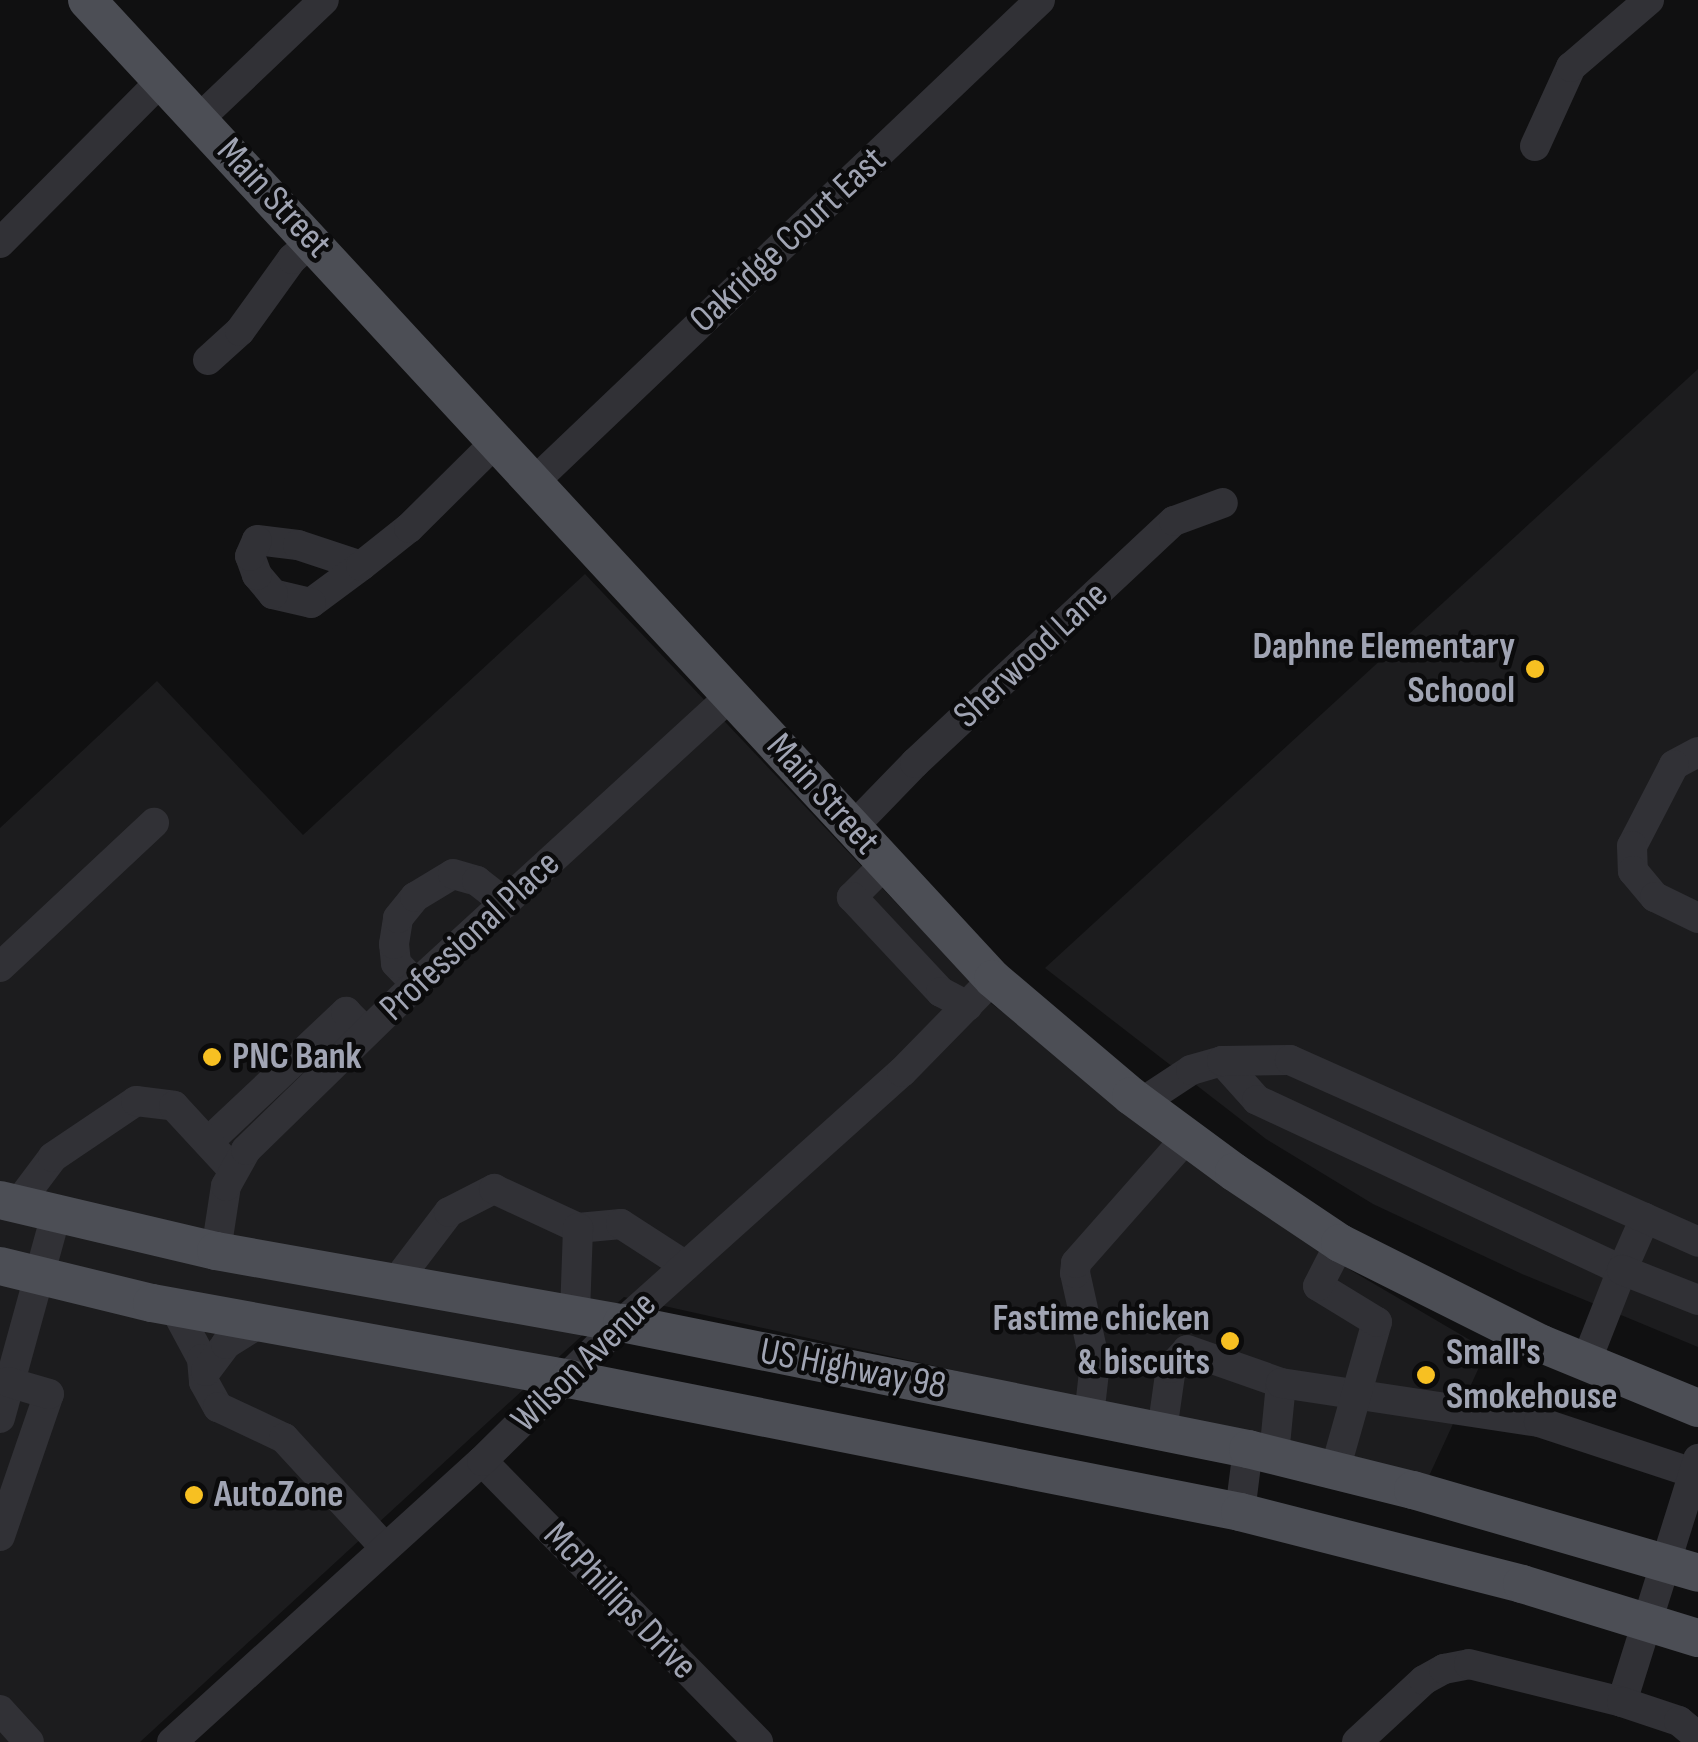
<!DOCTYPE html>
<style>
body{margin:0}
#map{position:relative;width:1698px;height:1742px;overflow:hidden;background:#101011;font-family:"Sofia Sans Condensed",sans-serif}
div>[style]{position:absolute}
.built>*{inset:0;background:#1c1c1e}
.minor>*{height:30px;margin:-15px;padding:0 15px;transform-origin:15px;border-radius:15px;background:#313136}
.major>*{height:38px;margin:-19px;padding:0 19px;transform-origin:19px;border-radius:19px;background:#4c4e55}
.dots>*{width:28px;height:28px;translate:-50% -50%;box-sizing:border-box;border:5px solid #0b0b0c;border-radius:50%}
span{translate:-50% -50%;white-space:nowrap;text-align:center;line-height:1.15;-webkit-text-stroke:9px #0b0b0c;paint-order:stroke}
.street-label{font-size:38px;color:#a0a4b3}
.poi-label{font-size:38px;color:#a0a4b3;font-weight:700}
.right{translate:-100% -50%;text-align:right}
.left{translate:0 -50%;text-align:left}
</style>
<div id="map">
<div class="built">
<div style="clip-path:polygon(1698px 369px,1698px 1347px,1522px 1274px,1373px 1204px,1266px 1139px,1045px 968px)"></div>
<div style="clip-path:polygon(585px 574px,992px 1004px,1352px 1271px,1487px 1350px,1429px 1476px,624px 1297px,140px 1742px,0 1742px,0 828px,157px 681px,303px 835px)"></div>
</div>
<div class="minor">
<div style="left:200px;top:118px;width:171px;rotate:-43.6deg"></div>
<div style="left:1535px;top:146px;width:87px;rotate:-65.5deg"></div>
<div style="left:1571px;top:67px;width:103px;rotate:-40.7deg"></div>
<div style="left:0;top:243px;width:231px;rotate:-45.2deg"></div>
<div style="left:208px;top:360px;width:43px;rotate:-42.2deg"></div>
<div style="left:240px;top:331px;width:89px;rotate:-54.2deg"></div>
<div style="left:292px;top:259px;width:28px;rotate:-42deg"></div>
<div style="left:536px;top:480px;width:696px;rotate:-43.6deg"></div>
<div style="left:257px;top:540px;width:41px;rotate:7deg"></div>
<div style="left:298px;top:545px;width:66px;rotate:18.4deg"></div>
<div style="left:361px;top:566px;width:62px;rotate:143.5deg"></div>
<div style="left:311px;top:603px;width:39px;rotate:-167deg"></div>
<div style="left:273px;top:594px;width:25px;rotate:-130deg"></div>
<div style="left:257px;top:575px;width:20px;rotate:-110deg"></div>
<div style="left:250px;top:556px;width:17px;rotate:-66deg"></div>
<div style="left:361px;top:566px;width:61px;rotate:-38.4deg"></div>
<div style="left:409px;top:528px;width:122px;rotate:-44.7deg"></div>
<div style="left:1698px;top:752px;width:27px;rotate:152deg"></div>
<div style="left:1674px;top:765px;width:91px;rotate:117.4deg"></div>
<div style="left:1632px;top:846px;width:25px;rotate:88deg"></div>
<div style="left:1633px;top:871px;width:34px;rotate:50deg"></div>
<div style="left:1655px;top:897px;width:48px;rotate:26deg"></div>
<div style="left:853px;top:827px;width:89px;rotate:-45.9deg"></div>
<div style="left:915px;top:763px;width:354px;rotate:-43.1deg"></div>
<div style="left:1174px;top:521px;width:52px;rotate:-20.2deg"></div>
<div style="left:885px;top:864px;width:47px;rotate:135deg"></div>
<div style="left:852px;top:897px;width:130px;rotate:46.9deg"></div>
<div style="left:941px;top:992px;width:30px;rotate:28deg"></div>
<div style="left:0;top:967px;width:211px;rotate:-43.1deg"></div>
<div style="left:416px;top:984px;width:29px;rotate:-134deg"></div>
<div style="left:396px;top:963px;width:19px;rotate:-96deg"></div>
<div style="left:394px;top:944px;width:26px;rotate:-81deg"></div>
<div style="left:398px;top:918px;width:27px;rotate:-51deg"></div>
<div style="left:415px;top:897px;width:44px;rotate:-31.2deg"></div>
<div style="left:453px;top:874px;width:25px;rotate:16deg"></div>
<div style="left:477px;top:881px;width:36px;rotate:38deg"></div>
<div style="left:1222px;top:1061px;width:52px;rotate:48.1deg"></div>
<div style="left:1257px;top:1100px;width:403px;rotate:25deg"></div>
<div style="left:1622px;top:1270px;width:57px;rotate:-66.1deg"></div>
<div style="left:1141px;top:1103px;width:60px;rotate:-33.4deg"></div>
<div style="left:1191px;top:1070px;width:32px;rotate:-16deg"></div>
<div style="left:1222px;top:1061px;width:68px;rotate:-0.8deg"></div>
<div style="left:1290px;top:1060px;width:447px;rotate:24deg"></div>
<div style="left:208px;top:1142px;width:190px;rotate:-43.3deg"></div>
<div style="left:346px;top:1012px;width:28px;rotate:45deg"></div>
<div style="left:17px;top:1205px;width:60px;rotate:-53.1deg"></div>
<div style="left:53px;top:1157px;width:100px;rotate:-34deg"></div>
<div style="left:136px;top:1101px;width:38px;rotate:7deg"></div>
<div style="left:174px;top:1106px;width:88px;rotate:47.3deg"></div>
<div style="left:578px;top:1228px;width:43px;rotate:-5.3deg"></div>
<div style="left:621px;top:1224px;width:77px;rotate:32.9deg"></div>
<div style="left:216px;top:1251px;width:66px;rotate:-81.3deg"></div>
<div style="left:226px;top:1186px;width:41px;rotate:-60.9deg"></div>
<div style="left:246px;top:1150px;width:238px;rotate:-44.3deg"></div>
<div style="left:416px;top:984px;width:430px;rotate:-42.5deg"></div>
<div style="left:395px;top:1283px;width:89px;rotate:-52.7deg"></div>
<div style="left:449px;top:1212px;width:51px;rotate:-27.1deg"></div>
<div style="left:494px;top:1189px;width:93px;rotate:24.9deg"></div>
<div style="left:578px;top:1228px;width:87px;rotate:92deg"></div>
<div style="left:174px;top:1307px;width:59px;rotate:61.7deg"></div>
<div style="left:202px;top:1359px;width:23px;rotate:85deg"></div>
<div style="left:204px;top:1382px;width:29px;rotate:61deg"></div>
<div style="left:218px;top:1407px;width:73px;rotate:25.2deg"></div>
<div style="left:284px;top:1438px;width:149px;rotate:47.4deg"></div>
<div style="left:1586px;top:1362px;width:99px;rotate:-68.6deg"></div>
<div style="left:1622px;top:1270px;width:82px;rotate:21.5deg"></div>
<div style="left:206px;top:1371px;width:34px;rotate:-53deg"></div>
<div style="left:226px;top:1344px;width:39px;rotate:-32deg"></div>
<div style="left:1089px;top:1416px;width:53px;rotate:-83.5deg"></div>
<div style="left:1095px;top:1363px;width:92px;rotate:-102.5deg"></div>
<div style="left:1075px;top:1273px;width:10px;rotate:-84deg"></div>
<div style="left:1076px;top:1263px;width:168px;rotate:-48.6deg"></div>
<div style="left:0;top:1418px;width:211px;rotate:-74.6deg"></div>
<div style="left:1162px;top:1431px;width:64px;rotate:-81.9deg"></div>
<div style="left:1171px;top:1368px;width:24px;rotate:-48deg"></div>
<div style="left:1187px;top:1350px;width:100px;rotate:19.3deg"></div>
<div style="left:1274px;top:1455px;width:72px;rotate:-84.4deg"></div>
<div style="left:1281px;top:1383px;width:261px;rotate:8.6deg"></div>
<div style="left:1539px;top:1422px;width:162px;rotate:18.3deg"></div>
<div style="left:482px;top:1461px;width:394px;rotate:45.5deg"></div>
<div style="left:1335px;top:1470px;width:154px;rotate:-74.2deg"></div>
<div style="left:1377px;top:1322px;width:69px;rotate:-148.6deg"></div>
<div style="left:1318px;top:1286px;width:48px;rotate:-62.9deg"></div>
<div style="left:1240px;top:1512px;width:64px;rotate:-82.8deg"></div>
<div style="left:0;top:1536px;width:150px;rotate:-71deg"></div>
<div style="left:49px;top:1394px;width:43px;rotate:-163.7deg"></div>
<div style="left:1622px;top:1702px;width:255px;rotate:-72.6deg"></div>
<div style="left:0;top:1710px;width:43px;rotate:47.8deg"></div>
<div style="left:172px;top:1742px;width:418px;rotate:-42.2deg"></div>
<div style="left:482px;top:1461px;width:197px;rotate:-44.6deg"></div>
<div style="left:622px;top:1323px;width:376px;rotate:-41.9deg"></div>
<div style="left:902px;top:1072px;width:130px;rotate:-45.6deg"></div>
<div style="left:1357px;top:1742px;width:91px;rotate:-42.8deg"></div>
<div style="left:1424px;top:1680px;width:23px;rotate:-29deg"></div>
<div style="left:1444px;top:1669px;width:25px;rotate:-11deg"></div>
<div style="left:1469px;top:1664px;width:158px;rotate:13.9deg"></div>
<div style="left:1622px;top:1702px;width:60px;rotate:18.4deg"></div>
<div style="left:1679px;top:1721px;width:25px;rotate:40deg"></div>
</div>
<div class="major">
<div style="left:87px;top:0;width:1334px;rotate:47.22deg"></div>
<div style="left:993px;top:979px;width:181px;rotate:40.3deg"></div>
<div style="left:1131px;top:1096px;width:128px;rotate:36.4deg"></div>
<div style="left:1234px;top:1172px;width:128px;rotate:33.8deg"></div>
<div style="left:1340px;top:1243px;width:226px;rotate:26.6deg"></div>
<div style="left:1542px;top:1344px;width:169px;rotate:22.3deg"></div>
<div style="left:0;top:1200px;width:222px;rotate:13.3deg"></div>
<div style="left:216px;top:1251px;width:412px;rotate:10.1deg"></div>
<div style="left:622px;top:1323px;width:639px;rotate:11.38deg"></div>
<div style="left:1248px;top:1449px;width:170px;rotate:14deg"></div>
<div style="left:1413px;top:1490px;width:297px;rotate:16.2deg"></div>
<div style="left:0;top:1266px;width:156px;rotate:13.7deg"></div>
<div style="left:152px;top:1303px;width:424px;rotate:10.3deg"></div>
<div style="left:569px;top:1379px;width:684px;rotate:11.21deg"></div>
<div style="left:1240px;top:1512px;width:291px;rotate:14.3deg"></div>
<div style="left:1522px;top:1584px;width:184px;rotate:17.1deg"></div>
</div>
<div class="dots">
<div style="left:1535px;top:669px;background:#f7c022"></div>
<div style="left:212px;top:1057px;background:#f7c022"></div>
<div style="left:1230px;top:1341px;background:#f7c022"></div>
<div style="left:1426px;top:1375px;background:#f7c022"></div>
<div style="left:194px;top:1495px;background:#f7c022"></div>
</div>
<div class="street-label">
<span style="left:274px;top:198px;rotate:47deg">Main Street</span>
<span style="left:788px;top:240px;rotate:-43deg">Oakridge Court East</span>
<span style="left:1031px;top:655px;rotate:-43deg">Sherwood Lane</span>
<span style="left:823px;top:794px;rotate:48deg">Main Street</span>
<span style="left:470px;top:936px;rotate:-43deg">Professional Place</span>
<span style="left:584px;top:1362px;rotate:-44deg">Wilson Avenue</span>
<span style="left:853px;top:1369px;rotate:11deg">US Highway 98</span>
<span style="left:620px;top:1601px;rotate:46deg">McPhillips Drive</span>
</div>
<div class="poi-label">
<span class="right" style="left:1515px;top:669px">Daphne Elementary<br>Schoool</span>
<span class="left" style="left:232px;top:1057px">PNC Bank</span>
<span class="right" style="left:1210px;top:1341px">Fastime chicken<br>&amp; biscuits</span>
<span class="left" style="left:1446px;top:1375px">Small's<br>Smokehouse</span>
<span class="left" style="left:214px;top:1495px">AutoZone</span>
</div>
</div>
